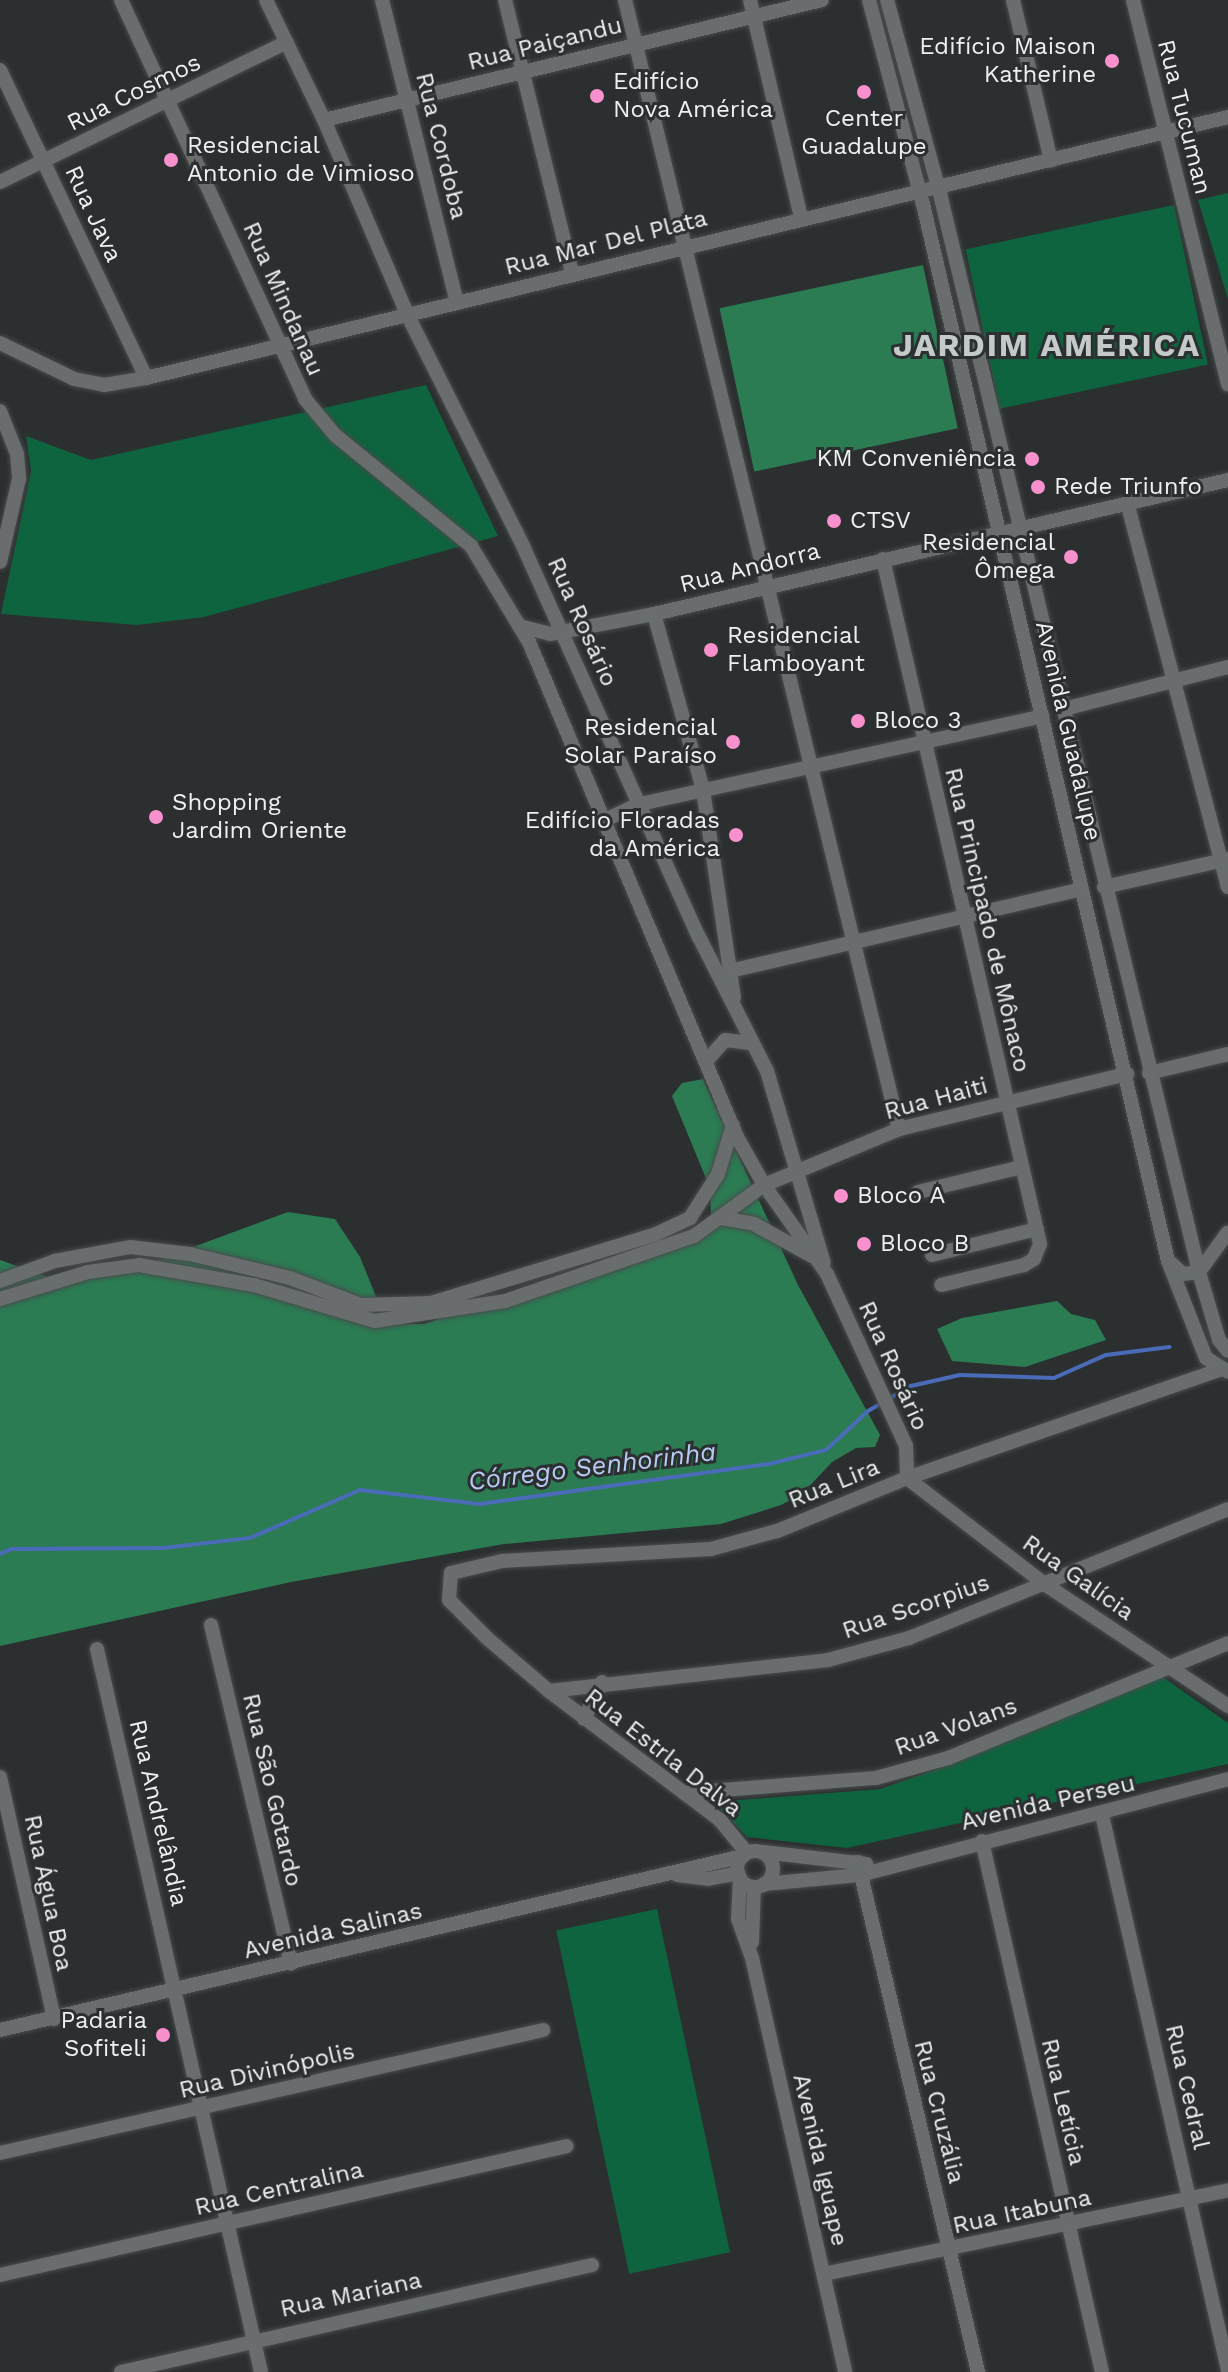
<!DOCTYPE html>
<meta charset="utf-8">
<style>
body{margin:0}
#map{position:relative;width:1228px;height:2372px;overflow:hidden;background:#2c2f30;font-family:"Work Sans",sans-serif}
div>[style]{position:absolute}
.green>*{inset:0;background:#0d643e;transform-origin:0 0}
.forest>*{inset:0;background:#2b7b53;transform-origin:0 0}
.stream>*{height:4px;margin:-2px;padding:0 2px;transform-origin:2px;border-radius:2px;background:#4a6cb8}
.roads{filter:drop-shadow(0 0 2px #484b4c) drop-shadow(0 0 2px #484b4c)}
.minor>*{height:14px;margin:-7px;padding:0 7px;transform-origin:7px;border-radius:7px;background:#696d6e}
.minor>.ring{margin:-7px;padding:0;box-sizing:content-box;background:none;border:14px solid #696d6e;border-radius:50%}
.dots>*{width:22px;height:22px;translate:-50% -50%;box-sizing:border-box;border:4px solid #2c2f30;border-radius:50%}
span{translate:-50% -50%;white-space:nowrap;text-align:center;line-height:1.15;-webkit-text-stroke:6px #2c2f30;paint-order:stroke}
.street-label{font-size:24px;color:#edf0f0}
.poi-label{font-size:24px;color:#edf0f0}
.right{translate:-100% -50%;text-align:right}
.left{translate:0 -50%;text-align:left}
.water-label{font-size:26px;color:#b6caf3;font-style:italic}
.district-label{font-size:32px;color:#c4c9ca;font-weight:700;letter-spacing:2px}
</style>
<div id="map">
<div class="green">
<div style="clip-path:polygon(1228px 193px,1228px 299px,1198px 200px)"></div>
<div style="left:1174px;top:205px;width:163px;height:213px;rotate:78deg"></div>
<div style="clip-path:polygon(426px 385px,498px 536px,204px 617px,137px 625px,1px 614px,31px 471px,26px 436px,91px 460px)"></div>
<div style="clip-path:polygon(1160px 1675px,1228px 1723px,1228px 1764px,847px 1848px,747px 1837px,714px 1802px,880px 1789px,951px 1764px)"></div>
<div style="left:657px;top:1909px;width:351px;height:103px;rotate:78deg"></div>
</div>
<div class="forest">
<div style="left:923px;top:265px;width:167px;height:208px;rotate:78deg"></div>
<div style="clip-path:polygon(703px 1079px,798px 1285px,880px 1435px,875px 1447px,856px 1448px,832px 1462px,803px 1493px,781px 1505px,721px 1524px,504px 1544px,291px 1582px,0 1646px,0 1260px,45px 1276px,94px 1277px,139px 1267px,288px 1212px,335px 1219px,360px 1257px,377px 1299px,407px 1324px,424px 1324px,696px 1229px,711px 1216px,710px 1188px,672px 1096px,682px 1083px)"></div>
<div style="clip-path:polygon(1057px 1301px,1071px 1314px,1095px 1320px,1106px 1340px,1025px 1367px,952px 1361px,937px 1329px,962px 1318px)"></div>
</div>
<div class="stream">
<div style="left:0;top:1554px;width:13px;rotate:-23deg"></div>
<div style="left:12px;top:1549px;width:151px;rotate:-0.4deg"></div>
<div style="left:163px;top:1548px;width:88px;rotate:-6.6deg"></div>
<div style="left:250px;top:1538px;width:120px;rotate:-23.6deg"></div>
<div style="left:360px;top:1490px;width:121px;rotate:6.7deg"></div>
<div style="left:480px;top:1504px;width:292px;rotate:-7.9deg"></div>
<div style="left:769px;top:1464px;width:59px;rotate:-13.8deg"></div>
<div style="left:826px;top:1450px;width:57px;rotate:-42.9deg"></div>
<div style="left:868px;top:1411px;width:50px;rotate:-30.2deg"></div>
<div style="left:911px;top:1386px;width:50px;rotate:-12.7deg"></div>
<div style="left:960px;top:1375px;width:94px;rotate:1.8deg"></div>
<div style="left:1054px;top:1378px;width:57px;rotate:-23.9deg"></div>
<div style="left:1106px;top:1355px;width:64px;rotate:-7.1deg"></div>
</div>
<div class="roads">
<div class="minor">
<div style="left:121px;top:0;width:439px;rotate:65.2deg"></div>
<div style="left:305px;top:399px;width:47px;rotate:50.2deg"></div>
<div style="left:335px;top:435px;width:176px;rotate:39.2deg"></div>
<div style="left:471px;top:546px;width:112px;rotate:58.9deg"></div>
<div style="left:529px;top:642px;width:537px;rotate:67.21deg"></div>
<div style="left:737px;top:1137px;width:55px;rotate:60.6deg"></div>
<div style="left:764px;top:1185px;width:109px;rotate:54.7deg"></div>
<div style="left:827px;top:1274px;width:189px;rotate:65.3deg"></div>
<div style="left:906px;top:1446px;width:32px;rotate:88deg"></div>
<div style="left:266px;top:0;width:133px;rotate:64.2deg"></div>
<div style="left:324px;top:120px;width:211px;rotate:66.8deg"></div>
<div style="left:407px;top:314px;width:259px;rotate:63.4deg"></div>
<div style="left:523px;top:546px;width:429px;rotate:65.8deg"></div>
<div style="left:699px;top:937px;width:150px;rotate:63.1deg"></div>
<div style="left:767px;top:1071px;width:200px;rotate:73.5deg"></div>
<div style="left:382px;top:0;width:311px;rotate:76.1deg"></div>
<div style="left:505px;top:0;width:281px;rotate:76.2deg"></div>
<div style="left:625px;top:0;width:1162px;rotate:76.36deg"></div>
<div style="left:750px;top:0;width:224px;rotate:76.8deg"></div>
<div style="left:869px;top:0;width:211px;rotate:75.2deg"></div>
<div style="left:923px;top:204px;width:1085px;rotate:76.95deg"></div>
<div style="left:1168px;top:1261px;width:104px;rotate:68.6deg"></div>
<div style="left:1206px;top:1358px;width:26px;rotate:32deg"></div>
<div style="left:887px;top:0;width:205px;rotate:74.7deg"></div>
<div style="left:941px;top:198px;width:1105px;rotate:76.49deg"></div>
<div style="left:1199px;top:1272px;width:71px;rotate:73.6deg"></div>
<div style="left:1219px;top:1340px;width:14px;rotate:51deg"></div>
<div style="left:1013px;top:0;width:165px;rotate:76.7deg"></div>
<div style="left:1133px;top:0;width:396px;rotate:76.1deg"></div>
<div style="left:0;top:70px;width:341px;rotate:64.6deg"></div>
<div style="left:324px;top:120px;width:512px;rotate:-13.55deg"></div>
<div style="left:0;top:182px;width:319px;rotate:-26deg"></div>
<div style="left:0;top:343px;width:82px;rotate:25.9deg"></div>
<div style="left:74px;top:379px;width:31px;rotate:11deg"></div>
<div style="left:104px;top:385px;width:43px;rotate:-9.5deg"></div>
<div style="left:146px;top:378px;width:1113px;rotate:-13.56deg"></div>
<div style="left:0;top:411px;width:46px;rotate:68.4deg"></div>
<div style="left:17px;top:454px;width:25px;rotate:85deg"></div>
<div style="left:19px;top:479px;width:85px;rotate:102.9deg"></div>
<div style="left:1128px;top:506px;width:394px;rotate:75.3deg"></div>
<div style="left:883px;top:559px;width:703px;rotate:77.09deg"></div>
<div style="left:1040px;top:1244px;width:16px;rotate:112deg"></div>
<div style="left:1034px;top:1259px;width:12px;rotate:149deg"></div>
<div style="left:1024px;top:1265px;width:85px;rotate:166.5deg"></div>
<div style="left:654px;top:614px;width:183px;rotate:74.4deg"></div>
<div style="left:703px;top:790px;width:210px;rotate:81.5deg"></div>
<div style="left:519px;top:626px;width:32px;rotate:14deg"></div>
<div style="left:550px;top:634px;width:106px;rotate:-10.9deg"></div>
<div style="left:654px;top:614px;width:589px;rotate:-13.14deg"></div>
<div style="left:1064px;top:709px;width:169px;rotate:-14.4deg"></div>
<div style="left:605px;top:820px;width:38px;rotate:-25deg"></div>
<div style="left:640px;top:804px;width:412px;rotate:-12.3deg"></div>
<div style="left:1104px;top:887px;width:127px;rotate:-12.7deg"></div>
<div style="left:734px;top:970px;width:356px;rotate:-13.1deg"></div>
<div style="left:708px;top:1059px;width:25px;rotate:-48deg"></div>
<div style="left:725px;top:1040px;width:26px;rotate:7deg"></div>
<div style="left:1149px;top:1073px;width:81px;rotate:-13.5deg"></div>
<div style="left:918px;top:1192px;width:106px;rotate:-13.6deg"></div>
<div style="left:721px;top:1218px;width:34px;rotate:10deg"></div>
<div style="left:754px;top:1224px;width:66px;rotate:28.9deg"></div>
<div style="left:932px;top:1255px;width:108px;rotate:-13.9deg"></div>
<div style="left:1171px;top:1263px;width:16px;rotate:43deg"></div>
<div style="left:1183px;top:1274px;width:16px;rotate:-7deg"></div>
<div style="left:1199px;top:1272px;width:49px;rotate:-54.1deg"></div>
<div style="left:0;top:1281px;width:59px;rotate:-20deg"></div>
<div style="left:55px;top:1261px;width:76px;rotate:-10.6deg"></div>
<div style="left:130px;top:1247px;width:60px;rotate:6.7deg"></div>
<div style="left:190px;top:1254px;width:103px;rotate:13.5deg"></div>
<div style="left:290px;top:1278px;width:76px;rotate:20.8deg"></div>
<div style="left:361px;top:1305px;width:70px;rotate:-1.6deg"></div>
<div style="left:431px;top:1303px;width:235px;rotate:-17deg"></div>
<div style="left:656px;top:1234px;width:38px;rotate:-25deg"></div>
<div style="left:690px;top:1218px;width:52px;rotate:-57.5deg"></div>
<div style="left:718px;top:1174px;width:51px;rotate:-73deg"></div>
<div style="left:0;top:1299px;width:92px;rotate:-17.1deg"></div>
<div style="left:88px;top:1272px;width:51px;rotate:-7.8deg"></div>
<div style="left:139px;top:1265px;width:117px;rotate:9.9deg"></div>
<div style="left:254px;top:1285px;width:126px;rotate:16.6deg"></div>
<div style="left:375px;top:1321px;width:132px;rotate:-8.7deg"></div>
<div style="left:505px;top:1301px;width:200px;rotate:-19deg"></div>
<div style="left:694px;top:1236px;width:87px;rotate:-36.1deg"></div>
<div style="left:764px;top:1185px;width:146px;rotate:-22.5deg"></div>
<div style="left:899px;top:1129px;width:235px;rotate:-13.6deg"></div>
<div style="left:907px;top:1478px;width:175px;rotate:37.6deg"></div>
<div style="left:1046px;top:1585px;width:219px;rotate:33.6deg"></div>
<div style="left:211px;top:1625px;width:348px;rotate:76.7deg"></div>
<div style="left:97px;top:1649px;width:741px;rotate:77.22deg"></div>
<div style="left:549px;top:1691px;width:281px;rotate:-6.3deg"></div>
<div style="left:828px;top:1660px;width:84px;rotate:-15.2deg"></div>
<div style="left:909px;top:1638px;width:344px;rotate:-22deg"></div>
<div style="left:584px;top:1719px;width:41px;rotate:-64.1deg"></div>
<div style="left:0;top:1777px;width:248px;rotate:77.4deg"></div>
<div style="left:684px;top:1793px;width:193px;rotate:-4.5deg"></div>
<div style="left:876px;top:1778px;width:75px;rotate:-15.5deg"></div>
<div style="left:948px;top:1758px;width:303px;rotate:-22.3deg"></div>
<div style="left:1102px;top:1815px;width:569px;rotate:77.21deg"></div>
<div style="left:982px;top:1841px;width:544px;rotate:77.27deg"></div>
<div class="ring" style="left:737px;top:1851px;width:22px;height:22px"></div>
<div style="left:763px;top:1852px;width:104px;rotate:6.6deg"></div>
<div style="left:747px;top:1853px;width:43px;rotate:-129.3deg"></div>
<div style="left:720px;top:1820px;width:214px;rotate:-143deg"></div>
<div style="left:549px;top:1691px;width:82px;rotate:-139.5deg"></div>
<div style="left:487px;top:1638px;width:54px;rotate:-135deg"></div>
<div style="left:449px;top:1600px;width:27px;rotate:-86deg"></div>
<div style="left:451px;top:1573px;width:52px;rotate:-13.2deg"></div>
<div style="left:502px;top:1561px;width:209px;rotate:-3.3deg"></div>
<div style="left:711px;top:1549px;width:68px;rotate:-15.3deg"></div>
<div style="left:777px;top:1531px;width:140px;rotate:-22.2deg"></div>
<div style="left:907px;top:1478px;width:332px;rotate:-19.1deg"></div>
<div style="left:858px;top:1862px;width:524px;rotate:76.76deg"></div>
<div style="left:677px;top:1875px;width:31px;rotate:7deg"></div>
<div style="left:708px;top:1879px;width:31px;rotate:-11deg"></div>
<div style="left:740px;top:1878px;width:41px;rotate:92.8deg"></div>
<div style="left:738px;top:1919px;width:41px;rotate:70.3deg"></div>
<div style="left:752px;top:1958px;width:424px;rotate:77.3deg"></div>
<div style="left:764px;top:1884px;width:96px;rotate:-5.4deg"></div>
<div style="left:860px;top:1875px;width:380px;rotate:-14.6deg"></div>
<div style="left:752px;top:1942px;width:55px;rotate:-87.9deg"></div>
<div style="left:0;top:2030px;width:763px;rotate:-13.18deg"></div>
<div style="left:0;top:2153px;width:557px;rotate:-12.76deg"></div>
<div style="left:824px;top:2274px;width:413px;rotate:-11.7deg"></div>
<div style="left:0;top:2275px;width:581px;rotate:-12.82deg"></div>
<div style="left:121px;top:2372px;width:483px;rotate:-12.8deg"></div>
</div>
</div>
<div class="dots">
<div style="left:1112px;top:61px;background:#f790cd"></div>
<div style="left:864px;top:92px;background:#f790cd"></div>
<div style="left:597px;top:96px;background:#f790cd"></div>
<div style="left:171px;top:160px;background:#f790cd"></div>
<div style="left:1032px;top:459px;background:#f790cd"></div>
<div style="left:1038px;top:487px;background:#f790cd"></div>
<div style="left:834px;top:521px;background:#f790cd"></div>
<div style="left:1071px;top:557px;background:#f790cd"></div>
<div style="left:711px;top:650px;background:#f790cd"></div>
<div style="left:858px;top:721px;background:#f790cd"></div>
<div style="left:733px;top:742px;background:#f790cd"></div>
<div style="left:156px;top:817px;background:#f790cd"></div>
<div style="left:736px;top:835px;background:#f790cd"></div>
<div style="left:841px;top:1196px;background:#f790cd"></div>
<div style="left:864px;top:1244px;background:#f790cd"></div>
<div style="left:163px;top:2035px;background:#f790cd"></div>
</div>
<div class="street-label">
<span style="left:545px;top:44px;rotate:-14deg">Rua Paiçandu</span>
<span style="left:134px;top:93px;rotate:-26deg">Rua Cosmos</span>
<span style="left:1184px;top:117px;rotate:76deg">Rua Tucuman</span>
<span style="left:441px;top:146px;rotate:76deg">Rua Cordoba</span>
<span style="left:93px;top:214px;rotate:65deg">Rua Java</span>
<span style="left:606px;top:243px;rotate:-14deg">Rua Mar Del Plata</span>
<span style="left:283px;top:299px;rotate:66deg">Rua Mindanau</span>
<span style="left:750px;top:568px;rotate:-14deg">Rua Andorra</span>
<span style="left:582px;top:622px;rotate:66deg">Rua Rosário</span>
<span style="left:1068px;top:731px;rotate:77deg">Avenida Guadalupe</span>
<span style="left:987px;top:920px;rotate:77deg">Rua Principado de Mônaco</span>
<span style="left:936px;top:1099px;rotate:-15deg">Rua Haiti</span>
<span style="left:893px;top:1366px;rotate:66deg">Rua Rosário</span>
<span style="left:834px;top:1484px;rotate:-22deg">Rua Lira</span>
<span style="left:1078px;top:1578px;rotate:35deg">Rua Galícia</span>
<span style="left:916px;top:1607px;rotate:-19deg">Rua Scorpius</span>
<span style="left:956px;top:1727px;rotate:-20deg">Rua Volans</span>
<span style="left:663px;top:1753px;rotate:38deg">Rua Estrla Dalva</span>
<span style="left:272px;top:1790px;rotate:77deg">Rua São Gotardo</span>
<span style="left:1048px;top:1803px;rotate:-13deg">Avenida Perseu</span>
<span style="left:158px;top:1813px;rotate:77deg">Rua Andrelândia</span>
<span style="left:48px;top:1893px;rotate:78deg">Rua Água Boa</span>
<span style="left:333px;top:1931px;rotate:-13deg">Avenida Salinas</span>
<span style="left:267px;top:2071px;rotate:-13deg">Rua Divinópolis</span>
<span style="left:1187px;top:2087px;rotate:77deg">Rua Cedral</span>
<span style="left:1063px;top:2102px;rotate:77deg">Rua Letícia</span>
<span style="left:939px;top:2112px;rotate:76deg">Rua Cruzália</span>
<span style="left:820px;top:2160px;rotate:77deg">Avenida Iguape</span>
<span style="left:279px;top:2189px;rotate:-13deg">Rua Centralina</span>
<span style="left:1022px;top:2212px;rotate:-12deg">Rua Itabuna</span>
<span style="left:351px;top:2295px;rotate:-12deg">Rua Mariana</span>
</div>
<div class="poi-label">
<span class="right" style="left:1096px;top:61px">Edifício Maison<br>Katherine</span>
<span class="left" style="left:613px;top:96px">Edifício<br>Nova América</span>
<span style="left:864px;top:133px">Center<br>Guadalupe</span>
<span class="left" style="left:187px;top:160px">Residencial<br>Antonio de Vimioso</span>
<span class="right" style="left:1016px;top:459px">KM Conveniência</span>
<span class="left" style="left:1054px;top:487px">Rede Triunfo</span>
<span class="left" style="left:850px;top:521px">CTSV</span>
<span class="right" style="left:1055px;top:557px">Residencial<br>Ômega</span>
<span class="left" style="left:727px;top:650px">Residencial<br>Flamboyant</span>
<span class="left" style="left:874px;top:721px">Bloco 3</span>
<span class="right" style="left:717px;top:742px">Residencial<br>Solar Paraíso</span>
<span class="left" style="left:172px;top:817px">Shopping<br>Jardim Oriente</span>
<span class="right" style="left:720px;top:835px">Edifício Floradas<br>da América</span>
<span class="left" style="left:857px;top:1196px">Bloco A</span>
<span class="left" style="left:880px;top:1244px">Bloco B</span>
<span class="right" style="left:147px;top:2035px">Padaria<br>Sofiteli</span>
</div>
<div class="water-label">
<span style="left:592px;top:1467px;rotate:-7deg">Córrego Senhorinha</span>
</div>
<div class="district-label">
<span style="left:1047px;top:345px">JARDIM AMÉRICA</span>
</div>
</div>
